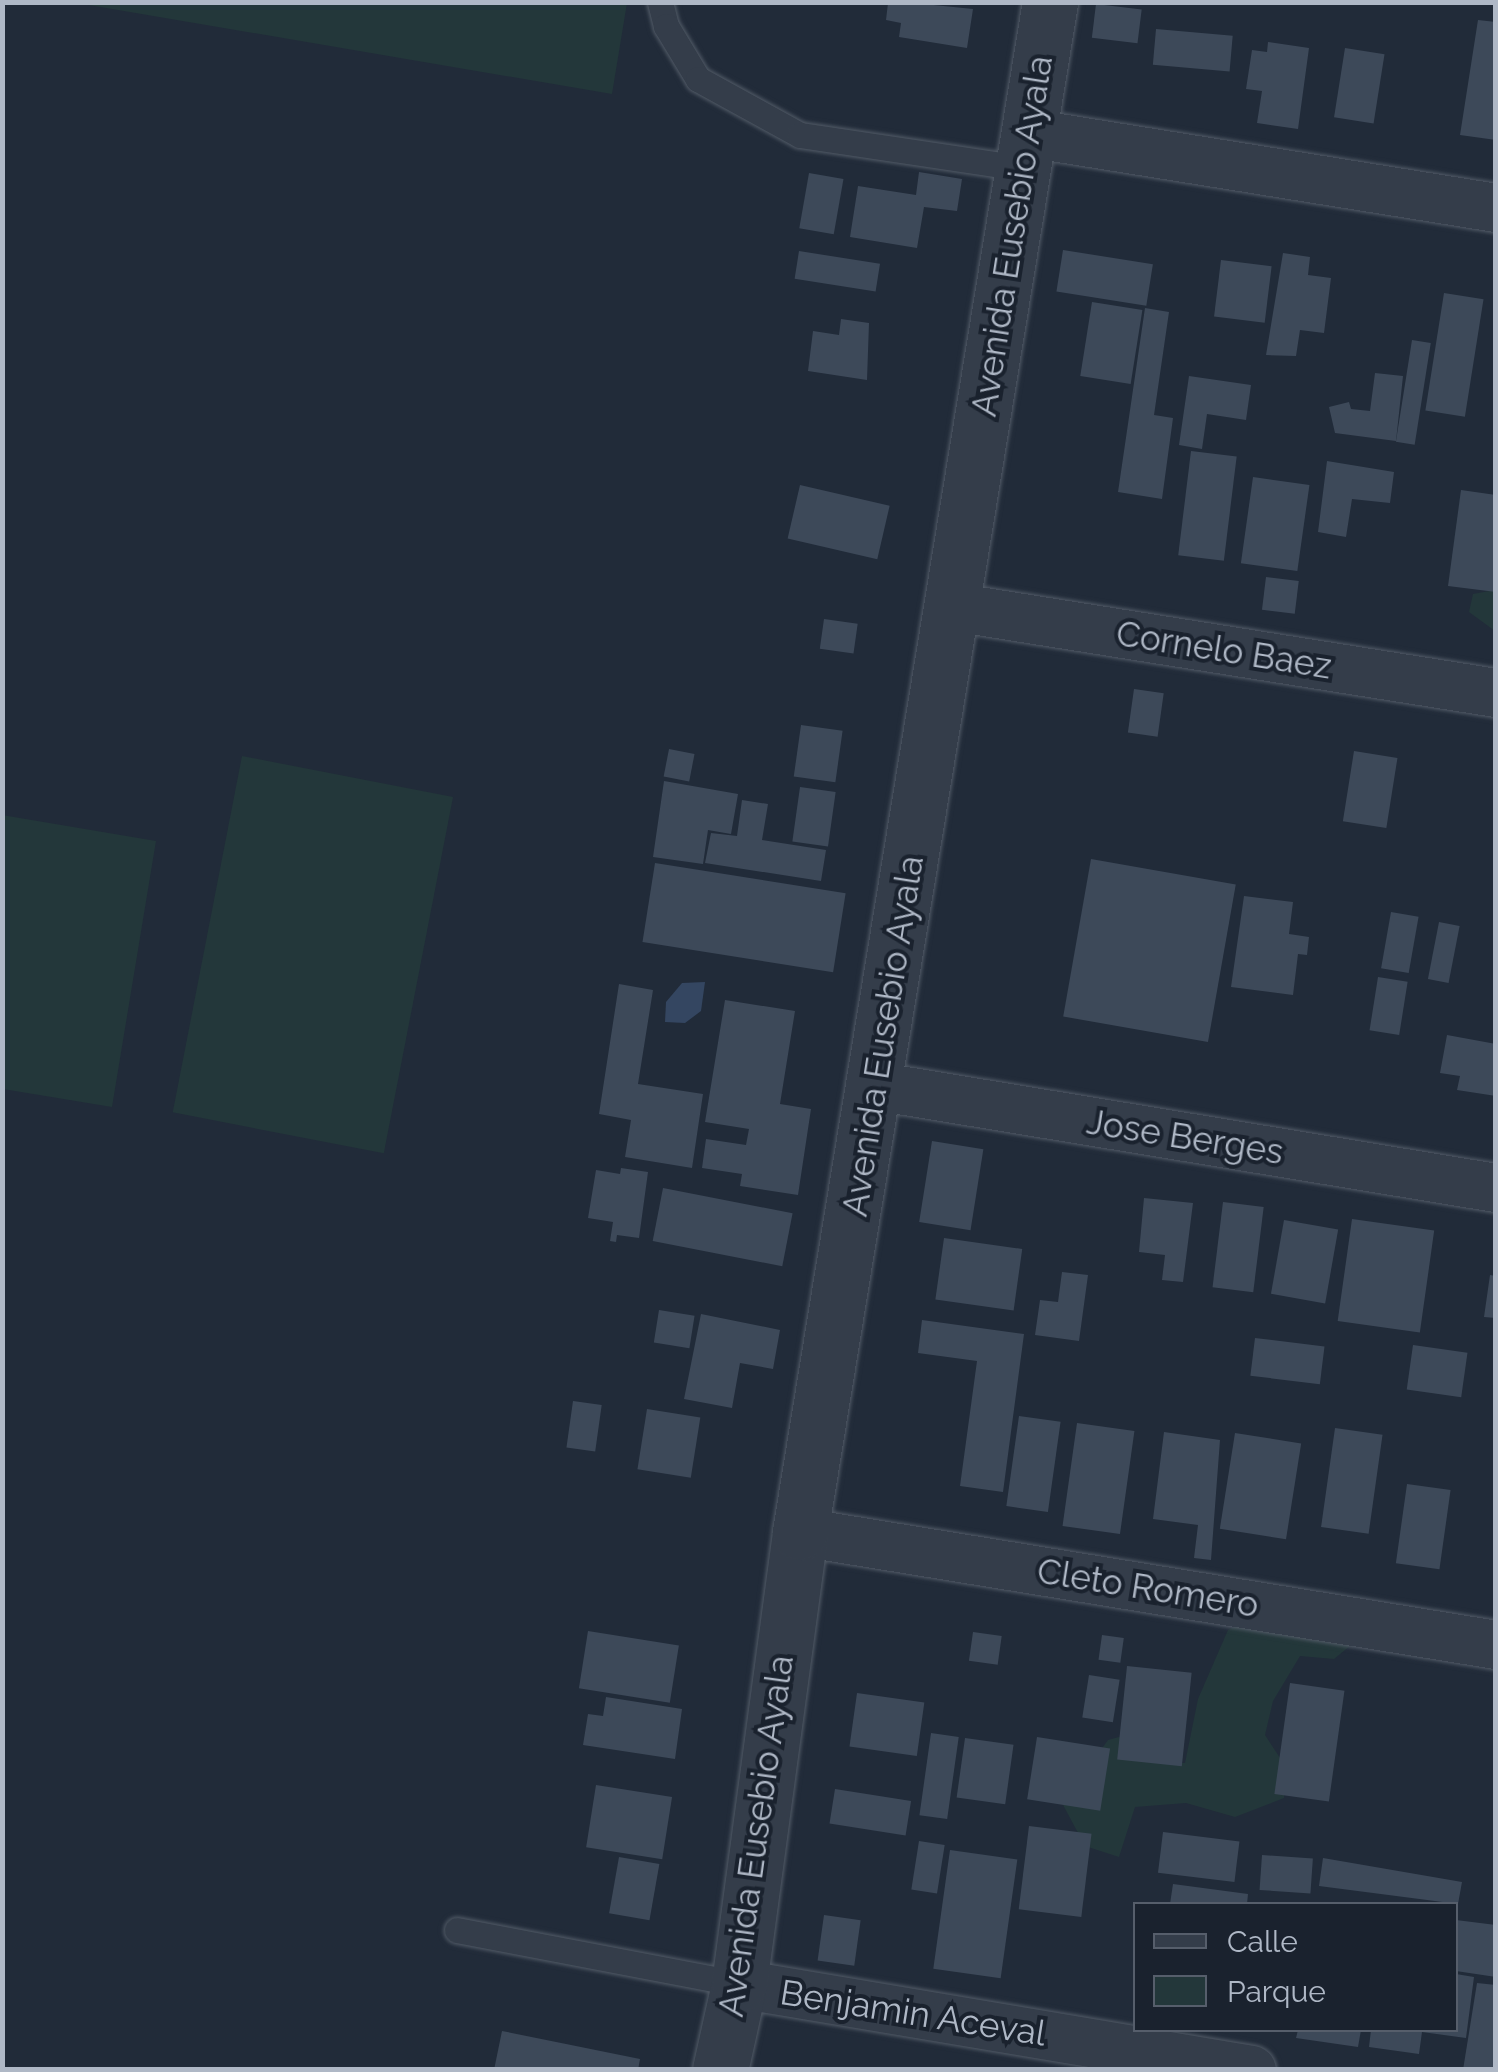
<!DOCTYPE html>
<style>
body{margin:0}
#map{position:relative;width:1498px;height:2072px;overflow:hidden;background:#212b39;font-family:Raleway,sans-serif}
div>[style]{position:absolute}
.green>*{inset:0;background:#23373a;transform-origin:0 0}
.water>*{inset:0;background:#344661}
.building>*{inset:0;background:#3d4959;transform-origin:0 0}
.roads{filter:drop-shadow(0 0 2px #525b67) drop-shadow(0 0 2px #525b67)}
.service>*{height:25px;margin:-12.5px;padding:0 12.5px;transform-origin:12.5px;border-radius:12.5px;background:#343d4a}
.minor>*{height:48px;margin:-24px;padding:0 24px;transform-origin:24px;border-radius:24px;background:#343d4a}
.tertiary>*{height:55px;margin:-27.5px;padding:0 27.5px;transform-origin:27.5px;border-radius:27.5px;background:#343d4a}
span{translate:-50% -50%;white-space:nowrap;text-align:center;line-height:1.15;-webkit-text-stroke:8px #1a222e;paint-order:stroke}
.street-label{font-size:35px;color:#afb8c6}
.frame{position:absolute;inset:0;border:5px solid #afb8c6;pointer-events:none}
.legend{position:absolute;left:1133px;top:1902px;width:325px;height:130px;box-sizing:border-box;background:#1a222e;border:2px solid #565e6b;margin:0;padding:12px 18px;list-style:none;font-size:30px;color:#afb8c6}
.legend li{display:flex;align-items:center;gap:20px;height:50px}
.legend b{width:50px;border:2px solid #565e6b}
</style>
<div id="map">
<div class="green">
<div style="clip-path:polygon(77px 3px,627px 3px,612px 94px)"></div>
<div style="clip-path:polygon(1495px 590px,1495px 631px,1469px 612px,1473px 594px)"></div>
<div style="left:242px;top:756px;width:215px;height:363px;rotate:11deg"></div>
<div style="clip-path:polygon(2px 815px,156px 841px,112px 1107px,3px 1089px)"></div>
<div style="clip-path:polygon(1243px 1622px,1361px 1637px,1334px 1659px,1300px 1656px,1273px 1701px,1265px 1735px,1284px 1764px,1284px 1798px,1235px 1817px,1186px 1803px,1135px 1807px,1119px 1857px,1085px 1846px,1062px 1803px,1108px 1740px,1126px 1735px,1167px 1762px,1185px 1763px,1198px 1699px,1228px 1630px)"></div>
</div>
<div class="water">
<div style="clip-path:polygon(705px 982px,701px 1011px,685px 1023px,665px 1022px,666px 1002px,682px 983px)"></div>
</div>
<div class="building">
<div style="clip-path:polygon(904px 2px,973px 9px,967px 48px,899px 37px,901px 23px,886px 20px,888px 3px)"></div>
<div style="left:1096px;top:4px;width:46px;height:34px;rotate:7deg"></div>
<div style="clip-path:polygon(1478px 20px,1496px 22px,1496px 140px,1460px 135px)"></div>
<div style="left:1156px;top:29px;width:77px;height:36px;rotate:5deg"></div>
<div style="clip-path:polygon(1268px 42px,1309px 48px,1298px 129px,1257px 123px,1262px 91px,1246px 89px,1252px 50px,1267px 52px)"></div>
<div style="left:1345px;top:48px;width:40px;height:70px;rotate:9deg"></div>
<div style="clip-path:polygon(919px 172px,962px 179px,957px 211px,924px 207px,917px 248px,850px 237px,858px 186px,916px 195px)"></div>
<div style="left:809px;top:173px;width:35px;height:56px;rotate:10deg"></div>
<div style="left:1063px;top:250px;width:91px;height:42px;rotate:9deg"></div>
<div style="left:799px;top:251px;width:82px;height:28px;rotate:9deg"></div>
<div style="clip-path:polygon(1283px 253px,1310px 257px,1308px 275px,1331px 278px,1324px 333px,1300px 330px,1296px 356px,1266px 355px)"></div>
<div style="left:1221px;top:260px;width:51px;height:57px;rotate:7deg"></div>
<div style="left:1444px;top:293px;width:40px;height:119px;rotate:9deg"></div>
<div style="left:1092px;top:302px;width:51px;height:75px;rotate:9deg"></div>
<div style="clip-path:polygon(1145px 308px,1169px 312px,1154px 415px,1173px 418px,1162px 499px,1118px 492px)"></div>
<div style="clip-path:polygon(841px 319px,869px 323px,867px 380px,808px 371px,813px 331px,839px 335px)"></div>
<div style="left:1412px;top:340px;width:19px;height:103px;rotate:9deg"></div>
<div style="clip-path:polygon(1375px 373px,1403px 376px,1396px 441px,1335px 433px,1329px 407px,1349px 402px,1351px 409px,1370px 411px)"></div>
<div style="clip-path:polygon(1189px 376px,1251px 385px,1246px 420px,1207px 414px,1202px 449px,1179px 445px)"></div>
<div style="left:1191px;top:451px;width:46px;height:105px;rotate:7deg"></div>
<div style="clip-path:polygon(1327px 461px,1394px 472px,1390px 503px,1352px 499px,1346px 537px,1318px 532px)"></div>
<div style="left:1253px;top:477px;width:57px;height:87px;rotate:8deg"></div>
<div style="left:800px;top:485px;width:92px;height:55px;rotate:13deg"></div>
<div style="clip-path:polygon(1461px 490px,1496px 495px,1496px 592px,1448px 586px)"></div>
<div style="left:1266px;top:577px;width:33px;height:33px;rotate:7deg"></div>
<div style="left:824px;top:619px;width:34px;height:30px;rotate:8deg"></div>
<div style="left:1134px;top:689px;width:30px;height:44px;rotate:8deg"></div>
<div style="left:801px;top:725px;width:42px;height:52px;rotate:8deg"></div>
<div style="left:669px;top:749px;width:26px;height:28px;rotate:11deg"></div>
<div style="left:1354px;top:751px;width:44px;height:71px;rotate:9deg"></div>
<div style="clip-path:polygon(664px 781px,738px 794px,731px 834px,708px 830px,703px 864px,653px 857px)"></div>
<div style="left:800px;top:787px;width:36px;height:55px;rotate:8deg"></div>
<div style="clip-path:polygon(742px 800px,768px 804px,762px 840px,826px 850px,821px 881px,705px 863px,711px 833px,737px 836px)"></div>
<div style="left:1091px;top:859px;width:147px;height:160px;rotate:10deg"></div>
<div style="left:655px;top:863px;width:193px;height:80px;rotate:9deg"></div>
<div style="clip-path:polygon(1244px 896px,1293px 902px,1289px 934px,1309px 937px,1307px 955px,1298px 954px,1293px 995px,1231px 987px)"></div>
<div style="left:1391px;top:912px;width:28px;height:57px;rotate:10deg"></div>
<div style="left:1439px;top:922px;width:21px;height:58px;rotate:11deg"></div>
<div style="left:1378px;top:977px;width:30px;height:54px;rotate:9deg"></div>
<div style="clip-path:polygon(619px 984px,653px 990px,638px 1084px,703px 1094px,692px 1168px,625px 1157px,631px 1120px,599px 1114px)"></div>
<div style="clip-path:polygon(725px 1000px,795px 1011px,780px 1104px,811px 1109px,798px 1195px,740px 1186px,742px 1174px,702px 1168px,706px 1139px,746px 1145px,749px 1129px,705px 1122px)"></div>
<div style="clip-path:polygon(1447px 1035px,1496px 1044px,1496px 1096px,1457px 1090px,1460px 1076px,1440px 1073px)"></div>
<div style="left:932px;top:1141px;width:52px;height:82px;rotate:9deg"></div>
<div style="clip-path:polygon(621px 1168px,648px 1172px,639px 1238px,617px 1235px,616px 1242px,610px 1241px,613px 1222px,588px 1218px,596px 1170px,620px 1174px)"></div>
<div style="left:663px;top:1188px;width:132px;height:54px;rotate:11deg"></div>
<div style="clip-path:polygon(1144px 1198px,1193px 1203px,1183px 1282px,1162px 1280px,1165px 1255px,1139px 1252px)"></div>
<div style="left:1223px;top:1202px;width:41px;height:86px;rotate:7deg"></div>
<div style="left:1352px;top:1219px;width:83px;height:103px;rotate:8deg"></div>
<div style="left:1284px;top:1220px;width:55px;height:75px;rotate:10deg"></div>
<div style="left:944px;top:1238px;width:79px;height:62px;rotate:8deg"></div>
<div style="clip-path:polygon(1062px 1272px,1088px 1275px,1079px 1341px,1035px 1335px,1040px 1300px,1058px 1302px)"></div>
<div style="clip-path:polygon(1490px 1275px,1496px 1276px,1496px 1318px,1484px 1317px)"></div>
<div style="left:659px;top:1310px;width:36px;height:33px;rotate:9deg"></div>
<div style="clip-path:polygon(701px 1314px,780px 1330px,773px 1369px,740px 1363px,732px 1408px,684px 1399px)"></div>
<div style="clip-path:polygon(922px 1320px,1024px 1334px,1003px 1492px,960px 1486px,977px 1361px,918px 1353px)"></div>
<div style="left:1255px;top:1338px;width:70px;height:38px;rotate:7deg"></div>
<div style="left:1413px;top:1345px;width:55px;height:45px;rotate:8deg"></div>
<div style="left:573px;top:1401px;width:29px;height:47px;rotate:8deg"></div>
<div style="left:647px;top:1409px;width:54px;height:61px;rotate:9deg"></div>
<div style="left:1019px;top:1416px;width:42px;height:91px;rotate:8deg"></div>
<div style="left:1077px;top:1423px;width:58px;height:104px;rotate:8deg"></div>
<div style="left:1335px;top:1428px;width:48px;height:100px;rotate:8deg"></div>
<div style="clip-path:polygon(1164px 1432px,1220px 1440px,1211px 1560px,1194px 1558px,1198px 1525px,1153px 1519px)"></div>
<div style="left:1235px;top:1433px;width:67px;height:97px;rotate:9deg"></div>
<div style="left:1407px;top:1484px;width:44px;height:80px;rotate:8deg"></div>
<div style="left:588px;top:1631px;width:92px;height:58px;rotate:9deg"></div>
<div style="left:973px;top:1632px;width:29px;height:29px;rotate:8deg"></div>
<div style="left:1102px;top:1635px;width:22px;height:25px;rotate:8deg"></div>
<div style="left:1127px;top:1666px;width:65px;height:94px;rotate:6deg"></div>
<div style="left:1089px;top:1675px;width:31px;height:43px;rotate:9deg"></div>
<div style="left:1290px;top:1683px;width:55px;height:112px;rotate:8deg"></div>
<div style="left:857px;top:1693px;width:68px;height:54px;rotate:8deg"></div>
<div style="clip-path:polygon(606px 1697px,682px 1709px,675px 1759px,583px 1745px,588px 1714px,603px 1716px)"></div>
<div style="left:931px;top:1733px;width:28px;height:83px;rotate:8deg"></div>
<div style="left:1037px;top:1737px;width:74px;height:63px;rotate:9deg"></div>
<div style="left:965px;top:1738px;width:49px;height:60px;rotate:8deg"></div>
<div style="left:596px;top:1785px;width:77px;height:63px;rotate:9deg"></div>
<div style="left:835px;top:1789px;width:77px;height:35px;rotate:9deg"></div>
<div style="left:1029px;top:1826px;width:63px;height:84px;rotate:7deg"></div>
<div style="left:1163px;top:1832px;width:77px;height:41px;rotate:7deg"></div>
<div style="left:919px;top:1841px;width:26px;height:49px;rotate:9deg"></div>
<div style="left:950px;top:1850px;width:68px;height:120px;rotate:8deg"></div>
<div style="left:1262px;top:1855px;width:51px;height:35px;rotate:4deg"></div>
<div style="left:619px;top:1857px;width:41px;height:57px;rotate:10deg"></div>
<div style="clip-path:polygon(1323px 1858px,1462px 1882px,1458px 1904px,1319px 1886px)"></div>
<div style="clip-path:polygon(1173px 1884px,1248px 1894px,1247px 1904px,1170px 1904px)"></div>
<div style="left:824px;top:1915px;width:37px;height:46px;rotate:8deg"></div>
<div style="clip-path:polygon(1456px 1920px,1496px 1925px,1496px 1977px,1456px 1971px)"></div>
<div style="clip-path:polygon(1456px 1974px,1474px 1977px,1466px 2038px,1422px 2032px,1419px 2054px,1369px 2047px,1371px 2030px,1456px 2030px)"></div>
<div style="clip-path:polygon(1477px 1983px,1496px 1985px,1496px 2070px,1463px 2070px)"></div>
<div style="clip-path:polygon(1298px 2030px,1361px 2030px,1358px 2047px,1296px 2038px)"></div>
<div style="clip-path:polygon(502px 2031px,640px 2059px,638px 2070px,494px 2070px)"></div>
</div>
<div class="roads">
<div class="service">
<div style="left:660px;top:2px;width:25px;rotate:76deg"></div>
<div style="left:666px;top:26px;width:62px;rotate:58.9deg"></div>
<div style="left:698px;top:79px;width:116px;rotate:28.8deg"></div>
<div style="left:800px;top:135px;width:224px;rotate:8.5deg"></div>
<div style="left:457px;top:1930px;width:287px;rotate:10.8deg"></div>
</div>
<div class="minor">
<div style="left:1028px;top:133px;width:474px;rotate:9.1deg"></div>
<div style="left:953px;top:607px;width:550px;rotate:9deg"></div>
<div style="left:875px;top:1086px;width:629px;rotate:9.33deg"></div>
<div style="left:800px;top:1532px;width:705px;rotate:9.22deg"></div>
<div style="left:739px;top:1984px;width:520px;rotate:9.52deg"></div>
</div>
<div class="tertiary">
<div style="left:720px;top:2070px;width:88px;rotate:-77.5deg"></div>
<div style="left:739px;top:1984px;width:456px;rotate:-82.3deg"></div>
<div style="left:800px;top:1532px;width:1550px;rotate:-80.72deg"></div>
</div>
</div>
<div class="street-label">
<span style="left:1012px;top:236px;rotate:-81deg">Avenida Eusebio Ayala</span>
<span style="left:1224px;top:650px;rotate:9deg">Cornelo Baez</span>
<span style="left:883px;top:1036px;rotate:-81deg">Avenida Eusebio Ayala</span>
<span style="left:1185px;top:1137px;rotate:9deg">Jose Berges</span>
<span style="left:1148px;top:1588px;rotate:9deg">Cleto Romero</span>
<span style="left:756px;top:1836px;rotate:-82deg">Avenida Eusebio Ayala</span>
<span style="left:913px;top:2013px;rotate:9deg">Benjamin Aceval</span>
</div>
<div class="frame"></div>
<ul class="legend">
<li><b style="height:12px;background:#343d4a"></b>Calle</li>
<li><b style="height:28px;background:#23373a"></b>Parque</li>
</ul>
</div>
